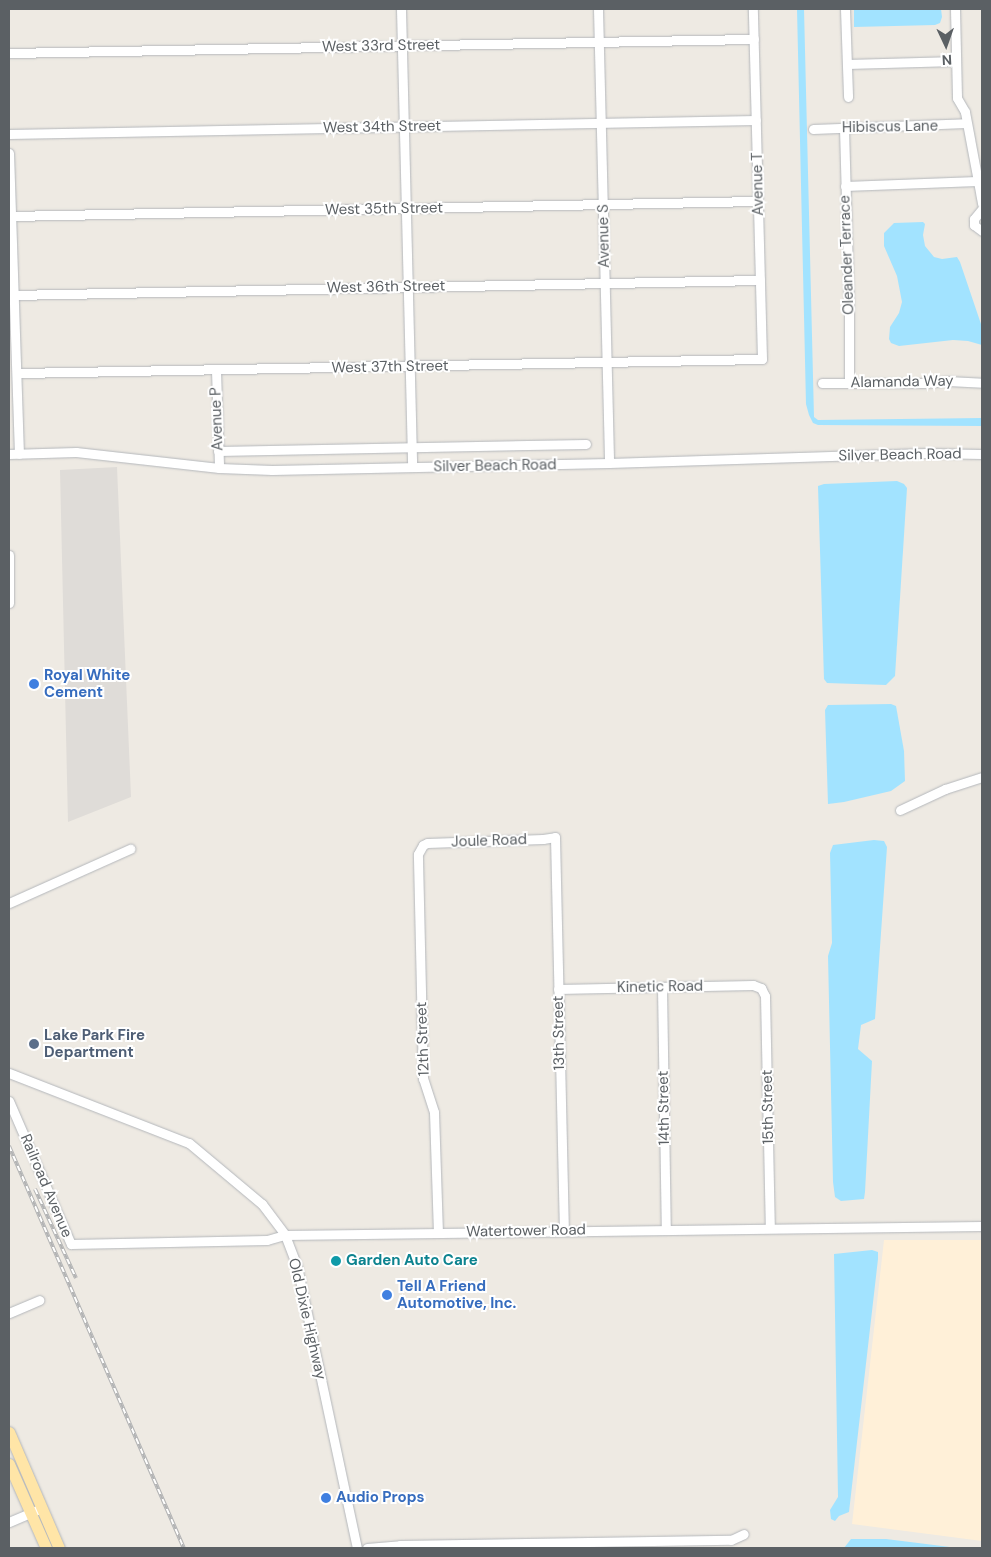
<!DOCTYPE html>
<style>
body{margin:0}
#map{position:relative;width:991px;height:1557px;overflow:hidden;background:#eeeae3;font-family:"DM Sans",sans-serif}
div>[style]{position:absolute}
.commercial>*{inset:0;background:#fff0d8}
.industrial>*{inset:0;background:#dfdcd8}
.water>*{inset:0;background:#a2e3ff}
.roads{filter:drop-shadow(0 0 1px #b4b7bb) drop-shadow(0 0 1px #b4b7bb)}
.minor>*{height:9px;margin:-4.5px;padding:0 4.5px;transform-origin:4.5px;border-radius:4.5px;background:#fff}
.major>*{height:11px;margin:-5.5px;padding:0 5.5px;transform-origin:5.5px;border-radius:5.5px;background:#ffe5a7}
.rail>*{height:4px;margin-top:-2px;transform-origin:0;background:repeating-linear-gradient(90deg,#fff 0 5.5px,#b2b3b4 0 11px);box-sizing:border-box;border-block:1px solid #b2b3b4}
.dots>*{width:14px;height:14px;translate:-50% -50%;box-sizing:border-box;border:2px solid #fff;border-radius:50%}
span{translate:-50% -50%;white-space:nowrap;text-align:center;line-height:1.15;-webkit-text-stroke:4px #fff;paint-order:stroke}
.street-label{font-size:15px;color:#5b6064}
.shop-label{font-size:15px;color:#366cbe;font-weight:700}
.left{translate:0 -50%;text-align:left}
.service-label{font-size:15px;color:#4e5e75;font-weight:700}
.culture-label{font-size:15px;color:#0d838f;font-weight:700}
.frame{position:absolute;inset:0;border:10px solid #5b6064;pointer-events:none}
.north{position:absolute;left:921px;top:20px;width:50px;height:50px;-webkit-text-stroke:4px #fff;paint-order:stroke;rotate:177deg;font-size:14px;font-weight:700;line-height:20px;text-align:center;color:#5b6064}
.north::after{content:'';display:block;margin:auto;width:18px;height:22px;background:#5b6064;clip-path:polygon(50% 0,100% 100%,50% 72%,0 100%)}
</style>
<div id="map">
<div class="commercial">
<div style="clip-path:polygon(884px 1240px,982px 1240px,982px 1541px,852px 1524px)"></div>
</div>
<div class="industrial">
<div style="clip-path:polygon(117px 467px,131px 797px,68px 822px,60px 470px)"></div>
</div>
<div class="water">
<div style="clip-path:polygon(797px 9px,804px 9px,814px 417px,818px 420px,982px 418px,982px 426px,818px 425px,813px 423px,809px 415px,806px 404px)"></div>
<div style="clip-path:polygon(854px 9px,941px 9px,942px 17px,940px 23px,935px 25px,854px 27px)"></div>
<div style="clip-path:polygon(923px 222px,925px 224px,923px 235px,925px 246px,934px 257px,942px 259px,957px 257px,960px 262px,982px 327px,982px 345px,968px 341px,953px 340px,899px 346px,891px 343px,889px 339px,890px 327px,899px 313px,902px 302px,897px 276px,884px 246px,884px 233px,894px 223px)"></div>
<div style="clip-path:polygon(897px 481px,904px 484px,907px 488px,895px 676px,886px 685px,827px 683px,824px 679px,818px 486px,824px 484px)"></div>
<div style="clip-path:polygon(891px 704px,896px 706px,904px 751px,905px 781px,891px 791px,844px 802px,828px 804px,825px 710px,828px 705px)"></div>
<div style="clip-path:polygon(874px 840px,884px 841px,887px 847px,875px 1019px,861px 1025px,858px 1049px,872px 1061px,865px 1192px,864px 1199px,841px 1201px,835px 1197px,833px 1182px,828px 956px,832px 943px,830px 853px,833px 845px)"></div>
<div style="clip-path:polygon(872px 1250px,878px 1252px,878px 1259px,849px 1512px,839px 1516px,835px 1521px,831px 1519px,830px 1510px,838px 1497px,834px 1254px)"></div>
<div style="clip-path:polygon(851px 1539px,886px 1539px,958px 1548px,844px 1548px)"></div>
</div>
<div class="roads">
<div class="minor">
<div style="left:401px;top:9px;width:458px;rotate:88.6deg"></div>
<div style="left:598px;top:9px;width:454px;rotate:88.6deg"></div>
<div style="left:845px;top:9px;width:88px;rotate:88deg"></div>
<div style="left:955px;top:9px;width:89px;rotate:88.7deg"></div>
<div style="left:957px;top:98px;width:16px;rotate:60deg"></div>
<div style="left:965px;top:112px;width:93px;rotate:79.4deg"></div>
<div style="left:9px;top:53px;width:745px;rotate:-1.08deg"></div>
<div style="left:847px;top:64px;width:109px;rotate:-1.6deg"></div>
<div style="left:844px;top:128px;width:175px;rotate:88.4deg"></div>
<div style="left:849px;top:303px;width:80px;rotate:90deg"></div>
<div style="left:813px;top:129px;width:153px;rotate:-2.2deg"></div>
<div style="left:9px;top:134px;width:747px;rotate:-1.07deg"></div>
<div style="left:9px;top:153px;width:301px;rotate:88.1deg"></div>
<div style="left:845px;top:186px;width:132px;rotate:-2.2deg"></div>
<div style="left:982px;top:209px;width:13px;rotate:129deg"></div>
<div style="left:974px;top:219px;width:6px;rotate:90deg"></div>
<div style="left:974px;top:225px;width:10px;rotate:37deg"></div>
<div style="left:10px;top:216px;width:748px;rotate:-1.15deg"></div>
<div style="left:12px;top:295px;width:748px;rotate:-1.15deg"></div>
<div style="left:216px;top:370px;width:98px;rotate:88.2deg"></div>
<div style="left:18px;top:373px;width:744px;rotate:-1.08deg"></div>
<div style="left:762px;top:359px;width:350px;rotate:-91.5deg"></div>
<div style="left:822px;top:383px;width:103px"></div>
<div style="left:925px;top:383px;width:23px;rotate:-5deg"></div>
<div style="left:948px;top:381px;width:34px;rotate:3deg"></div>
<div style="left:218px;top:451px;width:368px;rotate:-1.1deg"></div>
<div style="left:9px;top:454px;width:67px;rotate:-1.7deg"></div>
<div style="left:76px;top:452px;width:144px;rotate:6.4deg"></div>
<div style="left:219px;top:468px;width:53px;rotate:2.2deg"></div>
<div style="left:272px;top:470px;width:337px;rotate:-1.2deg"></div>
<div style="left:609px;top:463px;width:317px;rotate:-1.8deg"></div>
<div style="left:926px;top:453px;width:56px;rotate:1deg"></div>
<div style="left:9px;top:555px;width:48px;rotate:90deg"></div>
<div style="left:900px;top:810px;width:50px;rotate:-25deg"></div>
<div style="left:945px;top:789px;width:39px;rotate:-18deg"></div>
<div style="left:9px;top:903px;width:133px;rotate:-24.1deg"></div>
<div style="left:662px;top:987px;width:242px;rotate:89.1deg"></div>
<div style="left:558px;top:989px;width:195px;rotate:-1.2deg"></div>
<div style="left:753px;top:985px;width:9px;rotate:21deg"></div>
<div style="left:761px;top:988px;width:9px;rotate:63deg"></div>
<div style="left:765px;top:996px;width:231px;rotate:88.8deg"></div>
<div style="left:9px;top:1073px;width:193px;rotate:21.3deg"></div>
<div style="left:189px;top:1143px;width:95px;rotate:39.9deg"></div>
<div style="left:262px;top:1204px;width:39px;rotate:53deg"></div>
<div style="left:285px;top:1235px;width:33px;rotate:69deg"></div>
<div style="left:297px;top:1266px;width:288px;rotate:78deg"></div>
<div style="left:9px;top:1101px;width:156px;rotate:66.6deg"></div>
<div style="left:71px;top:1244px;width:196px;rotate:-1.2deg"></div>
<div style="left:267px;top:1240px;width:19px;rotate:-16deg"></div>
<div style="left:285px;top:1235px;width:697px;rotate:-0.74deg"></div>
<div style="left:438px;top:1233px;width:121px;rotate:-91.9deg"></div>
<div style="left:434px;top:1112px;width:35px;rotate:-108deg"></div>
<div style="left:423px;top:1079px;width:225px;rotate:-91.3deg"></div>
<div style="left:418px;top:854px;width:10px;rotate:-61deg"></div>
<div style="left:423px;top:845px;width:4px;rotate:-27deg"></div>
<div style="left:427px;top:843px;width:116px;rotate:-2deg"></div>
<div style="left:543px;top:839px;width:12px;rotate:-9deg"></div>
<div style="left:555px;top:837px;width:393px;rotate:88.7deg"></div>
<div style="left:9px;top:1313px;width:33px;rotate:-23deg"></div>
<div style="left:9px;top:1522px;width:36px;rotate:-23deg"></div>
<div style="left:367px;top:1548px;width:33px;rotate:-5deg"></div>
<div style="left:400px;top:1545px;width:331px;rotate:-0.9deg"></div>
<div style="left:731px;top:1540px;width:14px;rotate:-25deg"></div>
</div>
<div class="major">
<div style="left:9px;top:1432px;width:126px;rotate:66.7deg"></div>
<div style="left:9px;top:1464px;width:92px;rotate:66.2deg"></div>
</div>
</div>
<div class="rail">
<div style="left:9px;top:1146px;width:438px;rotate:66.5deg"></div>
<div style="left:35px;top:1189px;width:98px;rotate:65.3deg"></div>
</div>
<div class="dots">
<div style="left:34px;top:684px;background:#3f7fe0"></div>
<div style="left:34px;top:1044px;background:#5c6f8a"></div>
<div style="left:336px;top:1261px;background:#0f9aa8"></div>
<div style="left:387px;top:1295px;background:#3f7fe0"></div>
<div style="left:326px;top:1498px;background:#3f7fe0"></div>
</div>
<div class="street-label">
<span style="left:381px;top:46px;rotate:-1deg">West 33rd Street</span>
<span style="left:382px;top:127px;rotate:-1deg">West 34th Street</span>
<span style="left:890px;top:127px;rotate:-1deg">Hibiscus Lane</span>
<span style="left:758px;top:184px;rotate:-91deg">Avenue T</span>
<span style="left:384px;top:209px;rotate:-1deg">West 35th Street</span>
<span style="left:604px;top:236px;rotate:-91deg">Avenue S</span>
<span style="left:847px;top:255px;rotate:-92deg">Oleander Terrace</span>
<span style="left:386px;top:287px;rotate:-1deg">West 36th Street</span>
<span style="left:390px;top:367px;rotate:-1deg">West 37th Street</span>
<span style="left:902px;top:382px;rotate:-1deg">Alamanda Way</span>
<span style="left:217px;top:419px;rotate:-92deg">Avenue P</span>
<span style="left:900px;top:455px;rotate:-1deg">Silver Beach Road</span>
<span style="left:495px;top:466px;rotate:-1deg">Silver Beach Road</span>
<span style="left:489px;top:841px;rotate:-2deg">Joule Road</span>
<span style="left:660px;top:987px;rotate:-1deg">Kinetic Road</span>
<span style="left:559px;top:1033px;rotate:-91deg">13th Street</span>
<span style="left:423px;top:1039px;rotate:-92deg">12th Street</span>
<span style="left:768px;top:1107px;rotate:-91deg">15th Street</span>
<span style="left:664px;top:1108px;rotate:-91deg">14th Street</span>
<span style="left:46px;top:1186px;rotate:67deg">Railroad Avenue</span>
<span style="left:526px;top:1231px;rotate:-1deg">Watertower Road</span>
<span style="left:307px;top:1319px;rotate:77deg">Old Dixie Highway</span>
</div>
<div class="shop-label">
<span class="left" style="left:44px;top:684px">Royal White<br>Cement</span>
<span class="left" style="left:397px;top:1295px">Tell A Friend<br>Automotive, Inc.</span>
<span class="left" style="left:336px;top:1498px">Audio Props</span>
</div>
<div class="service-label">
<span class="left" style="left:44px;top:1044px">Lake Park Fire<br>Department</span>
</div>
<div class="culture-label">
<span class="left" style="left:346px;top:1261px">Garden Auto Care</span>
</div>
<div class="frame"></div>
<div class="north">N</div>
</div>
